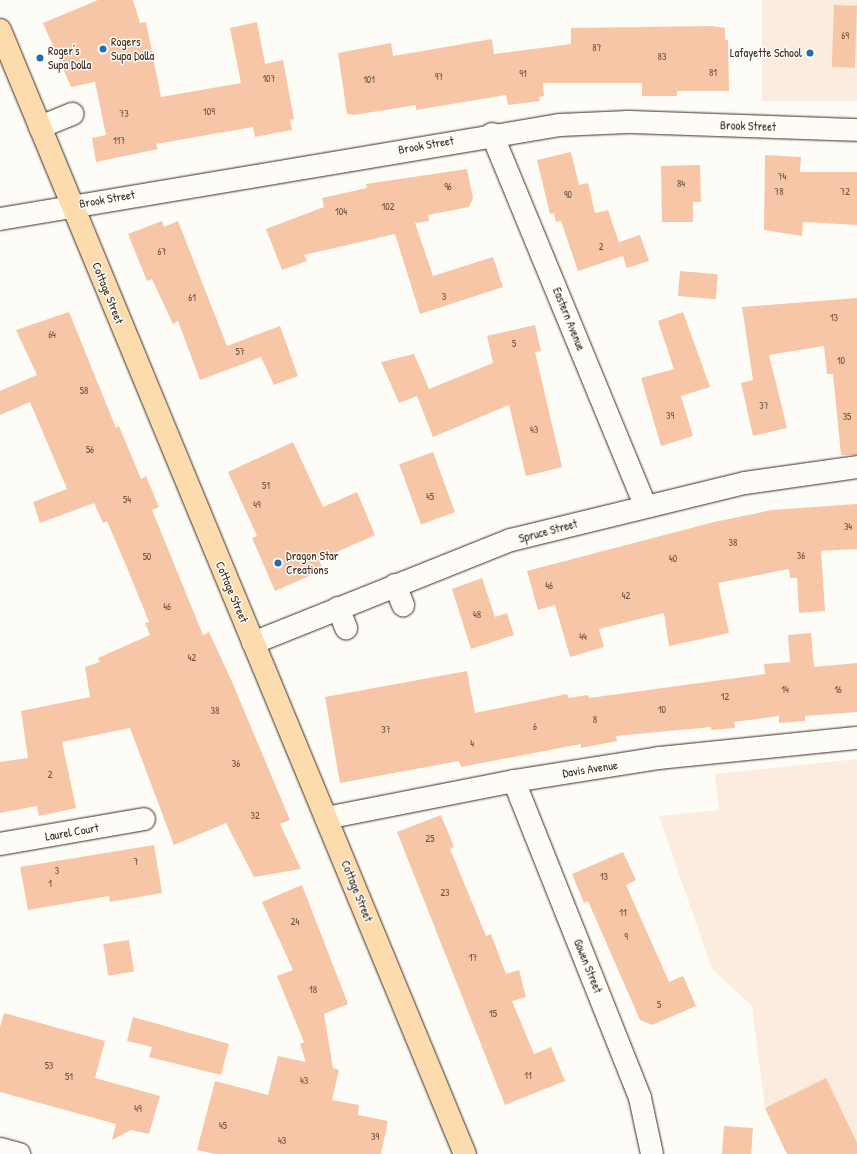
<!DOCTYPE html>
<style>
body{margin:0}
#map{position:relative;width:857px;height:1154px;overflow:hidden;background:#fdfcf7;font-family:"Patrick Hand",sans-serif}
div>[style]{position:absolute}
.built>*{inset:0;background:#fbecdf;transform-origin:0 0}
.building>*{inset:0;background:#f7c6a7;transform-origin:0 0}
.roads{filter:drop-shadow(0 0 1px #3b2a1e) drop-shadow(0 0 1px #3b2a1e)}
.minor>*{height:22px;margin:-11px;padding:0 11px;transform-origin:11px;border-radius:11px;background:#fdfcf7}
.highway>*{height:22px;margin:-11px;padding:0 11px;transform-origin:11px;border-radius:11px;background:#fcdcac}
.dots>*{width:11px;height:11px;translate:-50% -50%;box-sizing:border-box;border:2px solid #fdfcf7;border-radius:50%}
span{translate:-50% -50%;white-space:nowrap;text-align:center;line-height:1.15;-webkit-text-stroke:3px #fdfcf7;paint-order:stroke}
.number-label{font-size:10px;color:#6a5140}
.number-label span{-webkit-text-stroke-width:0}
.poi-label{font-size:12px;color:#3b2a1e}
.left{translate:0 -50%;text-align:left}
.right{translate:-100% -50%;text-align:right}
.street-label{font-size:12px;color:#3b2a1e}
</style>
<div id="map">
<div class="built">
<div style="left:762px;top:0;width:95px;height:101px"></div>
<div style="clip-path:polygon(857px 759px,857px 1154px,787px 1154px,765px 1108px,752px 1006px,712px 969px,659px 816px,719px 810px,715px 774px)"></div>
</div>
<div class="building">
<div style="clip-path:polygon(98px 0,133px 0,140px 23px,146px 22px,161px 97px,241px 83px,230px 28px,257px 22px,265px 64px,283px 60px,294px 119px,290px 120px,292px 130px,255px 137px,253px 127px,156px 144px,158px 149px,96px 162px,92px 138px,106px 135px,95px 82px,71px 87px,43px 23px)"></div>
<div style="left:834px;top:5px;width:23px;height:62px;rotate:2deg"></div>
<div style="clip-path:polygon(712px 26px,725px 28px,725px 40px,728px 40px,729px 91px,677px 91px,677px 96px,642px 96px,642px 83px,543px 83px,544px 96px,539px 97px,540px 101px,508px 105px,506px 95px,416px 110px,416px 105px,354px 115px,347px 114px,338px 53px,391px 43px,393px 56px,492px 39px,494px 54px,571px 44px,571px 28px)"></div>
<div style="clip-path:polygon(571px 152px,579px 185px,588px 183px,595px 213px,608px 210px,620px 246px,619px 242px,640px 235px,649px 261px,627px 268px,623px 256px,578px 271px,561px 221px,556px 222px,554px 213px,550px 214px,537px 160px)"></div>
<div style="clip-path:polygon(765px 155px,801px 157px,800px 172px,857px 172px,857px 225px,803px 222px,802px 236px,764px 230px)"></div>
<div style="clip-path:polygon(700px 165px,701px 202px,693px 202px,693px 222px,662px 222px,661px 166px)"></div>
<div style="clip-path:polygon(467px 169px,473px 198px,469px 207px,428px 215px,429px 221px,415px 223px,433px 276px,493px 257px,503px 287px,420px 314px,395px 234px,304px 255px,307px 261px,282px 270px,266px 229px,324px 207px,322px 198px,367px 188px,366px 184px)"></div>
<div style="clip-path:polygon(162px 221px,164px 227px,178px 221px,227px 346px,280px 326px,298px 376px,274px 385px,261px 357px,200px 380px,178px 321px,173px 324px,152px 279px,147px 281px,128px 234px)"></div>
<div style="left:680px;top:271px;width:38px;height:25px;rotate:5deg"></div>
<div style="clip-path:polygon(857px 298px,857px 455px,841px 455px,833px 374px,827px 374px,824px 346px,769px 355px,787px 428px,753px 436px,741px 383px,753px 380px,742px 307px)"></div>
<div style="clip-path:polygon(69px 312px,116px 428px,119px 426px,141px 479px,146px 476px,159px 507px,152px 510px,203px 635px,209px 632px,233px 684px,290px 820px,280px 824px,301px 869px,254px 877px,226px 823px,174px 845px,130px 728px,62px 742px,76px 808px,39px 816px,37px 806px,0 813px,0 762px,28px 758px,21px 711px,90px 697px,85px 667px,100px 662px,98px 658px,150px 635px,145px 623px,149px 622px,128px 570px,107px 521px,103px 523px,94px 503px,40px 523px,33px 502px,67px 489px,30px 402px,0 415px,0 391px,37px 375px,16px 330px)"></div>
<div style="clip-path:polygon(683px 312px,710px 387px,681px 396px,693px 436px,661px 446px,641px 378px,674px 369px,658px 321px)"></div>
<div style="clip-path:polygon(535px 325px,541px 351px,535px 352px,562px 467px,526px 476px,509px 405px,433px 437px,417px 396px,399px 403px,381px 362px,414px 354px,429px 389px,493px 363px,487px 336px)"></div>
<div style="clip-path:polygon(293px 442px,323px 507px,357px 492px,375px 535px,319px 560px,323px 570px,275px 591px,252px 538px,257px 536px,228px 472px)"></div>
<div style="left:433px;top:452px;width:64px;height:36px;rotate:70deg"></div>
<div style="clip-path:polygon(857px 504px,857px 549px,821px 551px,825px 611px,799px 613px,797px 578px,790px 578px,789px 569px,718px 583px,729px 633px,669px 646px,664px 613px,599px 629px,604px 647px,570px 657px,555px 605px,538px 610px,527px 571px,714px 522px,772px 510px)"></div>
<div style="clip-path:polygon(482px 578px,495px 617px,507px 613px,514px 635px,471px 649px,452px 589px)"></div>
<div style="clip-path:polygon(811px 633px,814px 667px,857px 663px,857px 712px,805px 716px,805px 721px,779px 723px,779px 716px,734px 722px,735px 728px,711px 730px,711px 727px,616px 736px,617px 741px,581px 748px,581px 744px,461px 767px,459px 761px,340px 783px,325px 697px,467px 671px,475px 713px,567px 694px,568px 698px,588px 695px,589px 698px,765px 674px,764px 664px,790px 662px,788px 635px)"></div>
<div style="clip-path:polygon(441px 815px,454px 847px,450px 849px,486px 936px,491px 934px,506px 974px,519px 970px,526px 997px,512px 1001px,534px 1054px,551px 1047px,565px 1081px,505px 1105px,397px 832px)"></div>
<div style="clip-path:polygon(154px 845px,162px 893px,110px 902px,109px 896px,28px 910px,20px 867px)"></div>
<div style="clip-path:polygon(623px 852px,636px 880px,626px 885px,669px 982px,683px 976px,696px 1006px,652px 1025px,640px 1020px,588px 901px,584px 903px,572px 874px)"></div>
<div style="clip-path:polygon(302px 885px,348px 1004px,324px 1014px,333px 1068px,339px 1070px,332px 1100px,359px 1105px,358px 1115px,388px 1121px,381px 1154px,215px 1154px,197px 1150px,215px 1081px,268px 1095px,278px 1056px,306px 1062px,300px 1044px,304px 1042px,277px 976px,293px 970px,262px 902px)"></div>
<div style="left:129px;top:940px;width:32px;height:26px;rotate:81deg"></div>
<div style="clip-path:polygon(4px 1013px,105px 1041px,95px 1078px,160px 1096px,149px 1134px,131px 1130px,112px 1140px,116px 1124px,0 1092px,0 1027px)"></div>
<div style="clip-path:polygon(133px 1017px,229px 1044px,221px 1075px,149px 1057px,152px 1047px,127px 1041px)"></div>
<div style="clip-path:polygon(826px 1078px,857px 1143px,857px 1154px,787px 1154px,765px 1108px)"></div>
<div style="left:724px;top:1126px;width:29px;height:28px;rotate:4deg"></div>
</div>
<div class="roads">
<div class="minor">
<div style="left:40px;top:127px;width:35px;rotate:-22deg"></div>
<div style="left:492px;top:134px;width:401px;rotate:67.6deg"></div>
<div style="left:0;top:219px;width:568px;rotate:-9.53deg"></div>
<div style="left:560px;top:125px;width:68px;rotate:-2.5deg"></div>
<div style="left:628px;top:122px;width:229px;rotate:2deg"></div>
<div style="left:395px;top:585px;width:22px;rotate:68deg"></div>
<div style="left:338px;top:608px;width:22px;rotate:68deg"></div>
<div style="left:253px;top:643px;width:278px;rotate:-21.8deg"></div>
<div style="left:511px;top:540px;width:241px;rotate:-13.7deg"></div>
<div style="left:745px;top:483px;width:113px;rotate:-8.1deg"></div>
<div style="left:514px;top:781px;width:341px;rotate:68.3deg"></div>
<div style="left:640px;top:1098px;width:57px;rotate:77.9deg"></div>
<div style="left:326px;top:818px;width:192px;rotate:-11.1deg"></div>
<div style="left:514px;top:781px;width:147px;rotate:-9deg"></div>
<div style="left:659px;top:758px;width:199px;rotate:-5.8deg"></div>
<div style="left:0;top:844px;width:146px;rotate:-9.8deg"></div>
<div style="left:0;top:1149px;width:20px;rotate:15deg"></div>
</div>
<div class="highway">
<div style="left:0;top:30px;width:1216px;rotate:67.53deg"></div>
</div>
</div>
<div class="dots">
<div style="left:103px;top:49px;background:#1f6fb2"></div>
<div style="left:810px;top:53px;background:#1f6fb2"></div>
<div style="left:40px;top:58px;background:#1f6fb2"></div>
<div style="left:278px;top:563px;background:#1f6fb2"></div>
</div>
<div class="number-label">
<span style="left:845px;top:36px">69</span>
<span style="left:597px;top:48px">87</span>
<span style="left:662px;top:57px">83</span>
<span style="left:713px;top:73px">81</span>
<span style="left:523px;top:74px">91</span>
<span style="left:439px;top:77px">97</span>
<span style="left:269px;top:79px">107</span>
<span style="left:369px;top:80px">101</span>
<span style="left:209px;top:112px">109</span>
<span style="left:124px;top:114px">73</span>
<span style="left:119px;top:141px">117</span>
<span style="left:782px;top:177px">74</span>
<span style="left:681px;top:184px">84</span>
<span style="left:448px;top:187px">96</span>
<span style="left:779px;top:192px">78</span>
<span style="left:845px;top:192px">72</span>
<span style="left:568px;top:195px">90</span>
<span style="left:388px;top:207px">102</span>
<span style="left:341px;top:212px">104</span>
<span style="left:601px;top:247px">2</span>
<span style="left:162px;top:252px">67</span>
<span style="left:444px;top:297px">3</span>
<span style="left:192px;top:298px">61</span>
<span style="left:834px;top:318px">13</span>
<span style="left:52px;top:335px">64</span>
<span style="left:514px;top:344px">5</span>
<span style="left:240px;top:352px">57</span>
<span style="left:841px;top:361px">10</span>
<span style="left:84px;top:391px">58</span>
<span style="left:764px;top:406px">37</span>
<span style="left:670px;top:416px">39</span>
<span style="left:847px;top:417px">35</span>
<span style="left:534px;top:430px">43</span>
<span style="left:90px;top:450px">56</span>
<span style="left:266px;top:486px">51</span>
<span style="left:430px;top:497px">45</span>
<span style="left:127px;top:500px">54</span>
<span style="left:257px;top:505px">49</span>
<span style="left:848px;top:527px">34</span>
<span style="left:733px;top:543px">38</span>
<span style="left:801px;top:556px">36</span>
<span style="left:147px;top:557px">50</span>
<span style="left:673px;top:559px">40</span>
<span style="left:549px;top:586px">46</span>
<span style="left:626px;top:596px">42</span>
<span style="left:167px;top:607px">46</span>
<span style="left:477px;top:615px">48</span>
<span style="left:583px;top:637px">44</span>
<span style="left:192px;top:658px">42</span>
<span style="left:785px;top:690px">14</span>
<span style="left:838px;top:690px">16</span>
<span style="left:725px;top:697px">12</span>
<span style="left:662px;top:710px">10</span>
<span style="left:215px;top:711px">38</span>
<span style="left:595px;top:720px">8</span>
<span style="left:535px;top:727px">6</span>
<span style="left:386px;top:730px">37</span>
<span style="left:472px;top:744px">4</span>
<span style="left:236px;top:764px">36</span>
<span style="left:50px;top:775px">2</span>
<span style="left:255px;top:816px">32</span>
<span style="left:430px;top:839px">25</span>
<span style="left:136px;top:862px">7</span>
<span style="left:57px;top:871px">3</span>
<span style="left:604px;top:877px">13</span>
<span style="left:50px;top:884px">1</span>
<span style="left:445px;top:893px">23</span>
<span style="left:623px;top:913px">11</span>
<span style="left:295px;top:922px">24</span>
<span style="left:626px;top:937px">9</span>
<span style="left:473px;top:958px">17</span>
<span style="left:313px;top:990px">18</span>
<span style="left:659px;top:1005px">5</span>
<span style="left:493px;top:1014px">15</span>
<span style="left:49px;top:1066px">53</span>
<span style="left:528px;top:1076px">11</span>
<span style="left:69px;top:1077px">51</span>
<span style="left:304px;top:1081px">43</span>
<span style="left:138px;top:1109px">49</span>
<span style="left:223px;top:1126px">45</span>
<span style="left:375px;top:1137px">39</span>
<span style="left:282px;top:1141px">43</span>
</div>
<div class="poi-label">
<span class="left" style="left:111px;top:49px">Rogers<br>Supa Dolla</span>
<span class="left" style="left:48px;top:58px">Roger's<br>Supa Dolla</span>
<span class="right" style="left:802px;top:53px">Lafayette School</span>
<span class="left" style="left:286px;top:563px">Dragon Star<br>Creations</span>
</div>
<div class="street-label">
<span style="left:748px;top:126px;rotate:2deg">Brook Street</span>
<span style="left:426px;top:145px;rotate:-10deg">Brook Street</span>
<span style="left:107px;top:199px;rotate:-10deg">Brook Street</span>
<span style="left:108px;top:293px;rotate:68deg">Cottage Street</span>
<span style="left:569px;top:319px;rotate:68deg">Eastern Avenue</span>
<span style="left:548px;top:531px;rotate:-15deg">Spruce Street</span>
<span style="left:232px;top:592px;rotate:67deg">Cottage Street</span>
<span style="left:590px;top:769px;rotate:-9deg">Davis Avenue</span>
<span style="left:72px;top:832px;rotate:-10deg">Laurel Court</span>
<span style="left:357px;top:891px;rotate:68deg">Cottage Street</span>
<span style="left:588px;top:966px;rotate:68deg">Gowen Street</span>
</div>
</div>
